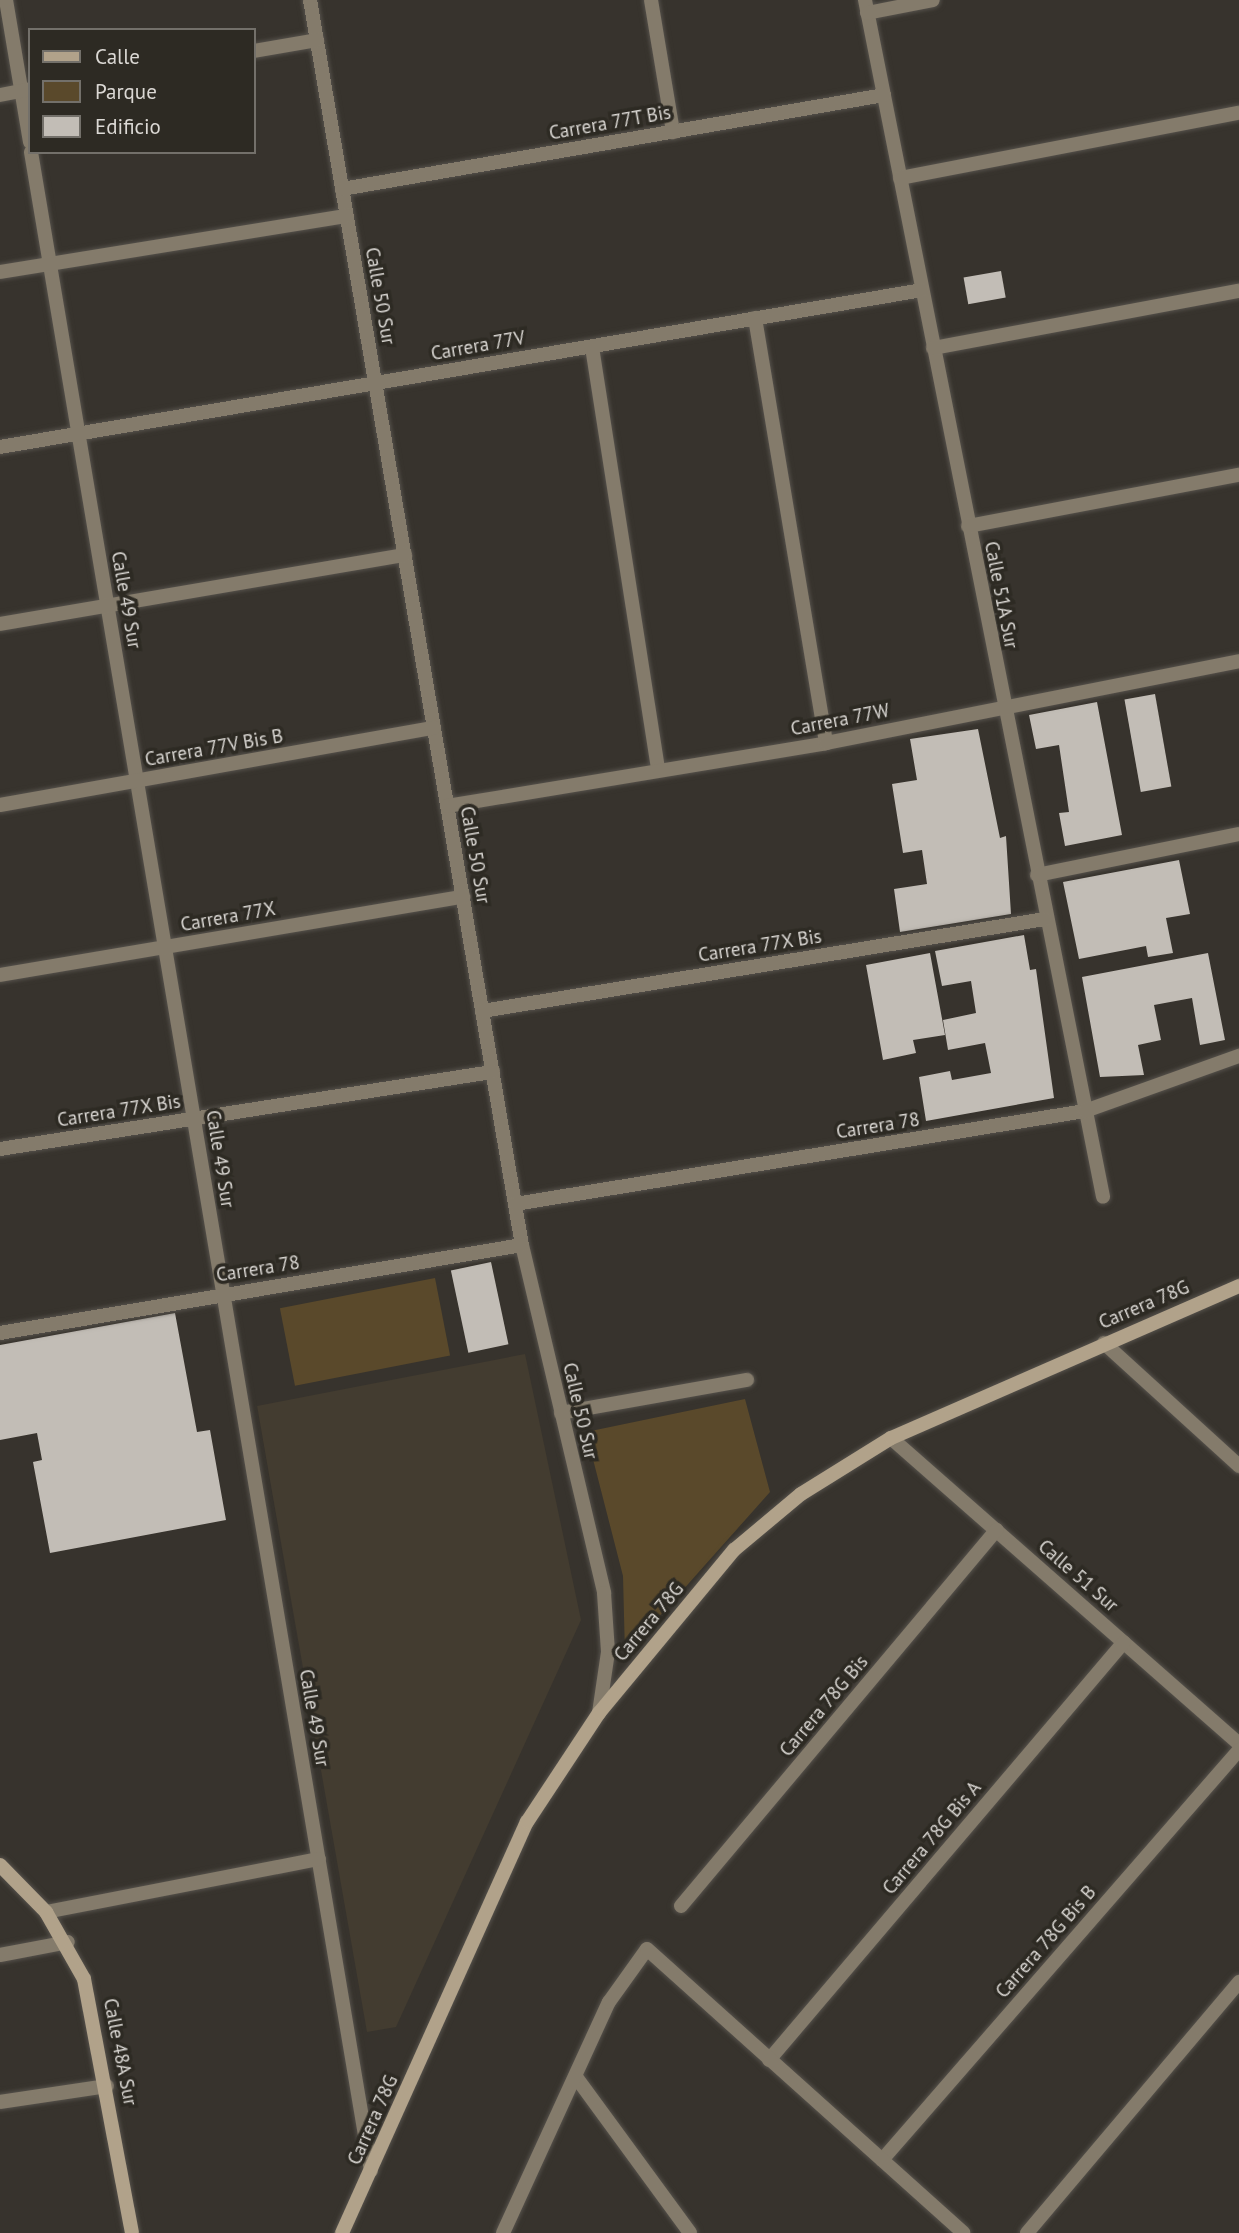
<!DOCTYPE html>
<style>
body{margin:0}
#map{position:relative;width:1239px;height:2233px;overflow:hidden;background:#37332d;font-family:"PT Sans",sans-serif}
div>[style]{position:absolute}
.built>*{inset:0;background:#433c30}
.green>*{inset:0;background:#5a492b;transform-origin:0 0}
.building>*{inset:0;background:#c2bdb6;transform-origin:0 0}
.roads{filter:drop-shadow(0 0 2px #55514b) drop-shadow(0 0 2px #55514b)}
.lane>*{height:14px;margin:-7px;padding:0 7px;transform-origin:7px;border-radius:7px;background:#847b6b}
.street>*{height:14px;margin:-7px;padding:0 7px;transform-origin:7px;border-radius:7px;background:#847b6b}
.secondary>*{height:14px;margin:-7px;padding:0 7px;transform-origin:7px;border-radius:7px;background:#b1a28a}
span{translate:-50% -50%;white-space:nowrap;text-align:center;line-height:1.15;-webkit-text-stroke:7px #2d2a23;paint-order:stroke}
.street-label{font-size:19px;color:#dbd8d4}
.legend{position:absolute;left:28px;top:28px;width:228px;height:126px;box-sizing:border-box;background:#2d2a23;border:2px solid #73706a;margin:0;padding:9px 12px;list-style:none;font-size:21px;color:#dbd8d4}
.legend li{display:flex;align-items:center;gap:14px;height:35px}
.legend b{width:35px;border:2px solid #73706a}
</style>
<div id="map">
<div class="built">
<div style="clip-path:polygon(525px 1354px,581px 1620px,396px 2027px,367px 2032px,257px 1406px)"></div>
</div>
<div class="green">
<div style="left:435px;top:1278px;width:79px;height:158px;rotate:79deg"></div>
<div style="clip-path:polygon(745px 1399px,770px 1492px,625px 1655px,623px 1576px,586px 1432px)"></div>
</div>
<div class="building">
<div style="left:1001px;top:271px;width:27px;height:38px;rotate:80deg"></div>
<div style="left:1155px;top:694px;width:94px;height:31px;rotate:80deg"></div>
<div style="clip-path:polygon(1097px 702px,1122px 835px,1065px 846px,1059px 813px,1069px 812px,1059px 745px,1036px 749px,1029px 715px)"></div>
<div style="clip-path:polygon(978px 729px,1000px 838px,1006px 836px,1011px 914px,900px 932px,894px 889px,927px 884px,922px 850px,903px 853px,892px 784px,917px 780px,910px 739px)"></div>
<div style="clip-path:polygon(1179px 860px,1190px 914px,1166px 918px,1173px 953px,1148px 957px,1146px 946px,1079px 959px,1063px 882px)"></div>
<div style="clip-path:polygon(1024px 935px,1030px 970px,1036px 969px,1054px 1098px,926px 1121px,919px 1077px,950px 1071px,952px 1080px,991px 1073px,985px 1043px,948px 1050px,943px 1020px,976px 1013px,971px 981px,942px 986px,935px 951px)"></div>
<div style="clip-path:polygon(930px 953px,945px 1035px,913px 1040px,916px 1053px,883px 1060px,866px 965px)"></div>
<div style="clip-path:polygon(1208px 953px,1225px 1040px,1200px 1045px,1192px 998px,1154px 1005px,1161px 1040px,1138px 1045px,1144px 1075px,1100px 1077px,1082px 977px)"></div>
<div style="left:491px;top:1262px;width:84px;height:41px;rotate:78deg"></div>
<div style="clip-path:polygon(175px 1313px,197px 1432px,210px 1430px,226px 1520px,50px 1553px,33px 1462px,42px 1460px,37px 1433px,0 1440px,0 1345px)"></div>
</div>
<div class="roads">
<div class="lane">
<div style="left:0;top:2102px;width:108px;rotate:-8.5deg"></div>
</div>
<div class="street">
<div style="left:6px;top:0;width:144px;rotate:80.4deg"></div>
<div style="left:310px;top:0;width:1263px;rotate:80.34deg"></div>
<div style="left:522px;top:1245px;width:358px;rotate:76.7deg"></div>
<div style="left:604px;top:1593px;width:59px;rotate:86.1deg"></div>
<div style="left:608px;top:1652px;width:62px;rotate:98.4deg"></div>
<div style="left:651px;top:0;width:134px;rotate:80.5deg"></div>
<div style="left:865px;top:0;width:1220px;rotate:78.75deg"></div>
<div style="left:867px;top:13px;width:67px;rotate:-11.1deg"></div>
<div style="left:254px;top:51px;width:64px;rotate:-9.9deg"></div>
<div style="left:0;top:95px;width:31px;rotate:-11deg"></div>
<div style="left:31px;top:152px;width:2047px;rotate:80.44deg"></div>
<div style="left:900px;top:178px;width:345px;rotate:-10.9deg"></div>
<div style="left:342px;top:189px;width:550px;rotate:-9.84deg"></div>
<div style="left:0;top:272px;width:351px;rotate:-9.2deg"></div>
<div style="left:755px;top:318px;width:431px;rotate:80.5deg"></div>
<div style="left:592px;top:347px;width:428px;rotate:81.1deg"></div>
<div style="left:933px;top:348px;width:311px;rotate:-10.6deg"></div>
<div style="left:0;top:447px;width:935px;rotate:-9.66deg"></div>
<div style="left:968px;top:526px;width:276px;rotate:-10.7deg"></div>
<div style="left:0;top:624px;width:411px;rotate:-9.7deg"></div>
<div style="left:0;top:805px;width:441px;rotate:-10.1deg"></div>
<div style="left:447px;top:806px;width:384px;rotate:-9.4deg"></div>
<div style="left:826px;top:743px;width:421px;rotate:-11.2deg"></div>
<div style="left:1037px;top:875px;width:206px;rotate:-11.5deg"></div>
<div style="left:0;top:975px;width:470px;rotate:-9.6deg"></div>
<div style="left:482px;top:1011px;width:570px;rotate:-9.28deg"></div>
<div style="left:0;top:1149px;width:499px;rotate:-8.9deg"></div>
<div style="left:515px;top:1204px;width:578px;rotate:-9.27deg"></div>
<div style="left:1085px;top:1111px;width:164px;rotate:-19.7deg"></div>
<div style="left:0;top:1333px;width:529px;rotate:-9.57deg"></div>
<div style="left:1104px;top:1343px;width:183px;rotate:42.3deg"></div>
<div style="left:561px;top:1413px;width:189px;rotate:-10.1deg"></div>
<div style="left:891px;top:1438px;width:463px;rotate:41.3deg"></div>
<div style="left:681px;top:1906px;width:491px;rotate:-50deg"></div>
<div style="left:46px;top:1912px;width:278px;rotate:-11deg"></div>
<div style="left:0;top:1955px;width:69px;rotate:-10.8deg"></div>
<div style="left:769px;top:2060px;width:548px;rotate:-49.66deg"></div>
<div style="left:576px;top:2077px;width:193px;rotate:53.8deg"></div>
<div style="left:882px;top:2160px;width:544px;rotate:-48.95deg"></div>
<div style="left:503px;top:2233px;width:254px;rotate:-65.4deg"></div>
<div style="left:609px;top:2002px;width:65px;rotate:-54.4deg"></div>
<div style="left:647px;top:1949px;width:425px;rotate:41.9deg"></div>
<div style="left:1027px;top:2233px;width:329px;rotate:-49.8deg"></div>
</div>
<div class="secondary">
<div style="left:0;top:1865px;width:66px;rotate:45.6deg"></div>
<div style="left:46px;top:1912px;width:77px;rotate:60.4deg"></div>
<div style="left:84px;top:1979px;width:258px;rotate:79.3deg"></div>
<div style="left:342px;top:2233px;width:451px;rotate:-65.8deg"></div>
<div style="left:527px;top:1822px;width:131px;rotate:-56.6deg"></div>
<div style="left:599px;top:1713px;width:212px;rotate:-50.4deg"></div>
<div style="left:734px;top:1550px;width:87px;rotate:-39.9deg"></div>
<div style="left:801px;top:1494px;width:106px;rotate:-31.9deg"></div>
<div style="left:891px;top:1438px;width:380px;rotate:-23.6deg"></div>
</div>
</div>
<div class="street-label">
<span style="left:610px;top:123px;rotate:-10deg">Carrera 77T Bis</span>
<span style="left:380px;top:296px;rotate:80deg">Calle 50 Sur</span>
<span style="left:478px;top:346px;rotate:-10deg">Carrera 77V</span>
<span style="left:1001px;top:595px;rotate:79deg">Calle 51A Sur</span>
<span style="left:126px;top:600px;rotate:80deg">Calle 49 Sur</span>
<span style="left:840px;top:720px;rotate:-11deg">Carrera 77W</span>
<span style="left:214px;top:748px;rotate:-10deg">Carrera 77V Bis B</span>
<span style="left:475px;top:855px;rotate:80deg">Calle 50 Sur</span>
<span style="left:228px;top:917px;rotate:-10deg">Carrera 77X</span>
<span style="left:760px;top:946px;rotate:-9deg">Carrera 77X Bis</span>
<span style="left:119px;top:1111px;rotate:-9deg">Carrera 77X Bis</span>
<span style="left:878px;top:1126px;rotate:-9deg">Carrera 78</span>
<span style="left:220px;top:1159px;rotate:81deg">Calle 49 Sur</span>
<span style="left:258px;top:1269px;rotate:-9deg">Carrera 78</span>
<span style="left:1144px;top:1305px;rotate:-23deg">Carrera 78G</span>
<span style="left:580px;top:1411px;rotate:77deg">Calle 50 Sur</span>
<span style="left:1078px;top:1576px;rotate:41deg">Calle 51 Sur</span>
<span style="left:649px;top:1622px;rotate:-50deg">Carrera 78G</span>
<span style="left:824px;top:1706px;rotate:-50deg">Carrera 78G Bis</span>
<span style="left:314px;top:1718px;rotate:80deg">Calle 49 Sur</span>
<span style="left:932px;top:1838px;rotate:-50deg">Carrera 78G Bis A</span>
<span style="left:1046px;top:1942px;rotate:-49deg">Carrera 78G Bis B</span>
<span style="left:120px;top:2052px;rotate:79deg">Calle 48A Sur</span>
<span style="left:373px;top:2120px;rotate:-66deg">Carrera 78G</span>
</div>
<ul class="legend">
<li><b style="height:9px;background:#b1a28a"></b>Calle</li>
<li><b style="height:19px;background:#5a492b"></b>Parque</li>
<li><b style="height:19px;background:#c2bdb6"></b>Edificio</li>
</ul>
</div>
